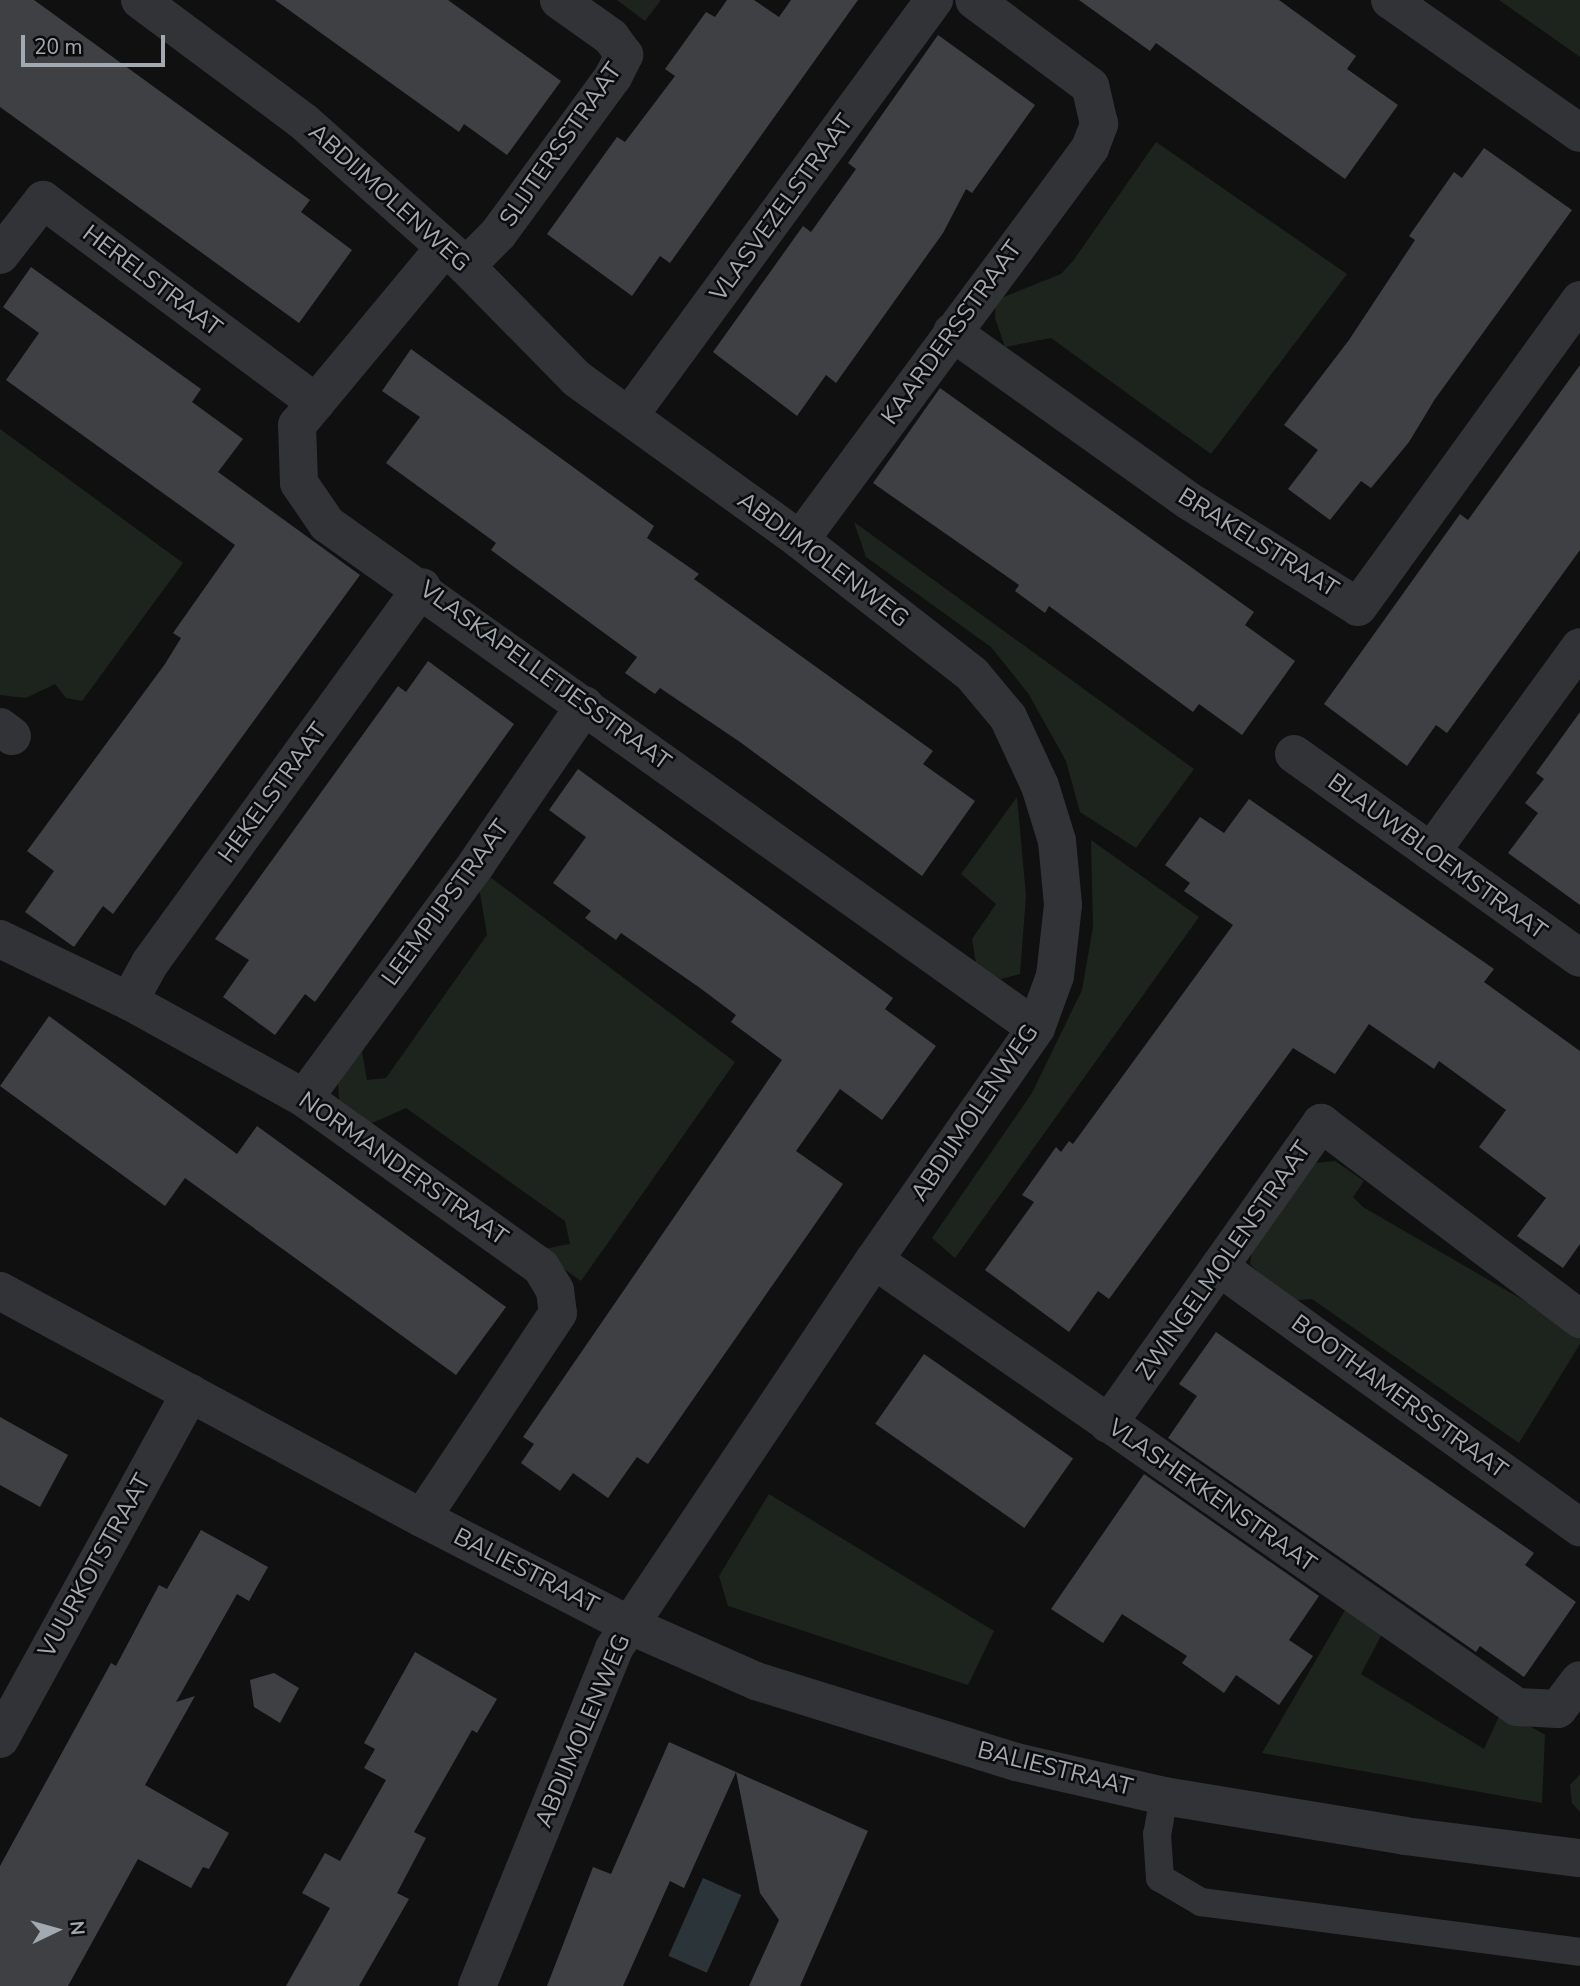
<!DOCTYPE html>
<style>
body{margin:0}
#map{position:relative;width:1580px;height:1986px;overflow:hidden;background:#101011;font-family:"Nunito Sans",sans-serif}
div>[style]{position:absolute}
.green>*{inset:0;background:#1d241d}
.water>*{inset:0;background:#2a3439;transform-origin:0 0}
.building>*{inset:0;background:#3f4044;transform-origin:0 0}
.service>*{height:28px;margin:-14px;padding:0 14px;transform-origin:14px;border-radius:14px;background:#313336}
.minor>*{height:38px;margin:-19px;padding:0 19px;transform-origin:19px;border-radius:19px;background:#313336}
span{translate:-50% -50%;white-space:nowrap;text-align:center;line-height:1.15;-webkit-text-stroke:5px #0b0b0c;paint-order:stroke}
.street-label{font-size:24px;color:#a2a9b1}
.north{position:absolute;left:21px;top:1895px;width:70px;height:70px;-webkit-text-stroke:5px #0b0b0c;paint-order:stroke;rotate:85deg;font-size:19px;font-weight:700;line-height:28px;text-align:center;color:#a2a9b1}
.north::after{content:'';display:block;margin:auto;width:24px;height:32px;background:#a2a9b1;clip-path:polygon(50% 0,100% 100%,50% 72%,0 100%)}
.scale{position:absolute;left:21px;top:35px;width:144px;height:32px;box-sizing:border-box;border:4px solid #a2a9b1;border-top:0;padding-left:9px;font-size:21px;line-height:24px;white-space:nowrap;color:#a2a9b1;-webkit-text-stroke:5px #0b0b0c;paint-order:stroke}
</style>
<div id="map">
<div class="green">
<div style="clip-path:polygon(617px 0,661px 0,645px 21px)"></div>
<div style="clip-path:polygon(1499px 0,1580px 0,1580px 57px)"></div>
<div style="clip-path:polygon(1156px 142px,1347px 274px,1211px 454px,1051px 338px,1005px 347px,995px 318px,996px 300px,1061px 274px,1073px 261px)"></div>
<div style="clip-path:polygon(0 429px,183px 563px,82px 701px,66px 698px,55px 684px,26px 698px,0 695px)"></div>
<div style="clip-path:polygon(854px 522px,1194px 769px,1136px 848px,1080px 812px,1066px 761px,1028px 693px,991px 647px,866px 557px)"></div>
<div style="clip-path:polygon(1017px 797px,1026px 896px,1020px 974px,1001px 979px,977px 969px,972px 939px,996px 904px,961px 874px)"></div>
<div style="clip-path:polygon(1091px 840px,1199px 917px,955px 1258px,932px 1238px,1032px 1093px,1082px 990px,1093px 927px)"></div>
<div style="clip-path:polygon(490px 877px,735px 1062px,581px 1281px,538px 1250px,570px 1244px,565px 1221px,406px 1108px,372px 1123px,345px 1112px,339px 1099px,338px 1084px,361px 1046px,367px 1080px,386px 1078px,487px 935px,479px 887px)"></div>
<div style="clip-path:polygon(1335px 1161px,1364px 1181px,1353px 1197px,1363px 1207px,1580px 1333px,1580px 1344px,1519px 1443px,1312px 1299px,1288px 1301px,1250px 1264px,1253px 1245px,1315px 1163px)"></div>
<div style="clip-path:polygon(769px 1494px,994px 1631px,968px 1685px,728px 1606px,719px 1576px)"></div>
<div style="clip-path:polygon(1348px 1605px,1383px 1632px,1361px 1674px,1484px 1749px,1502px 1710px,1545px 1735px,1542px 1803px,1262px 1753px)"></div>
<div style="clip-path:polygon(1580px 1774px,1580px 1812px,1572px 1803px,1570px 1785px)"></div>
</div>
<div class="water">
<div style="left:703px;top:1878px;width:42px;height:85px;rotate:24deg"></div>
</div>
<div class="building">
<div style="clip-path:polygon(0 0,34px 0,310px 200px,301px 212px,352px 250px,299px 323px,0 107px)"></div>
<div style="clip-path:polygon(275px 0,448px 0,561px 81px,507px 155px,464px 124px,459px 132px)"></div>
<div style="clip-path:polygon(727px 0,754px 0,779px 17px,791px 0,858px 0,670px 263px,660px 256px,632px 296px,547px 234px,617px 137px,625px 142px,675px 76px,665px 69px,706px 12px,715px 17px)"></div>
<div style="clip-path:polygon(1079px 0,1279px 0,1356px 56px,1347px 69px,1398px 105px,1345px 179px,1156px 43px,1150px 51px)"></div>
<div style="clip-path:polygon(938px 35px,1035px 105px,972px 193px,966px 189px,943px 233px,836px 383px,826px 375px,797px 416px,713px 352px,803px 226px,811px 232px,856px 169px,848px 163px)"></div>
<div style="clip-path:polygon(1484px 148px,1572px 210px,1435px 399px,1409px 442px,1371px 488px,1361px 481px,1330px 520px,1288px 489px,1318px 450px,1284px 425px,1349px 340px,1415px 240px,1409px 236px,1454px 172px,1462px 178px)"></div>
<div style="clip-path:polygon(31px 267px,201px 389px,192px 402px,243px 439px,218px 472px,360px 575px,113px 914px,103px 906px,74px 947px,25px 912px,54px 871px,27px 851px,165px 664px,181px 638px,173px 633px,235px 545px,6px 380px,39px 333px,3px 307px)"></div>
<div style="clip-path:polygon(411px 349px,654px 526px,647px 538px,699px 574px,694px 579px,933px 751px,923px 764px,975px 801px,922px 876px,740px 742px,660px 688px,655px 694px,625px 673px,637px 657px,491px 550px,496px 543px,386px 463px,420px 417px,382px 391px)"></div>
<div style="clip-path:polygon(1580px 365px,1580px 550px,1447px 733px,1436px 725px,1407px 766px,1324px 704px,1460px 514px,1468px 520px)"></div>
<div style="clip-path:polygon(940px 388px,1254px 612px,1245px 625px,1295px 661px,1242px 735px,1199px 704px,1193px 712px,1049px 606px,1045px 613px,1015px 591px,1019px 585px,873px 483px)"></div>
<div style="clip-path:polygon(428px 661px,514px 724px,315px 1002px,305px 994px,275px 1035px,223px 997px,249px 960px,215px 939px,398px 686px,406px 692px)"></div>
<div style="clip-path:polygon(1580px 712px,1580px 905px,1508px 853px,1538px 813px,1525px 803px,1544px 779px,1536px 773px)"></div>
<div style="clip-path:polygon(578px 769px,893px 998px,885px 1009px,936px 1046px,882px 1120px,840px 1089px,796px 1151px,843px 1184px,648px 1464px,637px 1457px,608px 1498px,573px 1473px,560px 1491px,521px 1463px,534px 1444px,523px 1437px,782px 1060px,731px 1022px,736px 1015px,700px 988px,621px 933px,616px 940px,585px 918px,591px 911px,553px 883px,586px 837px,549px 810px)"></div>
<div style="clip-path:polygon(1249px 799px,1494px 969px,1484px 982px,1580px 1051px,1580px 1244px,1563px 1268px,1517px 1236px,1546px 1198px,1479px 1147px,1506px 1110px,1439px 1061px,1434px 1069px,1369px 1024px,1335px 1074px,1293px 1048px,1109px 1299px,1098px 1291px,1069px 1332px,985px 1270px,1034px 1202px,1022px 1195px,1056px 1147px,1061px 1152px,1069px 1141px,1073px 1144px,1233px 925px,1184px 891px,1190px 883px,1165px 865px,1200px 817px,1224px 833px)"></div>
<div style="clip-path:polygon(49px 1016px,237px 1154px,257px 1126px,506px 1307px,456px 1375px,185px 1178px,165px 1206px,0 1086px)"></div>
<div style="clip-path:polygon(1216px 1332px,1534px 1553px,1525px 1565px,1576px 1602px,1524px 1677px,1480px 1646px,1476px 1652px,1168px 1438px,1197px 1396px,1179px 1384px)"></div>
<div style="left:924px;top:1354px;width:182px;height:85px;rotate:35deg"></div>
<div style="clip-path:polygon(0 1417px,68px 1455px,40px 1507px,0 1485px)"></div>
<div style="clip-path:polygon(1144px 1474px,1319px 1596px,1289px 1640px,1313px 1656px,1279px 1705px,1236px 1675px,1224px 1693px,1182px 1663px,1187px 1656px,1122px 1614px,1103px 1643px,1051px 1609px)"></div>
<div style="clip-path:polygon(201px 1530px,268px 1567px,249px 1601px,237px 1594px,176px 1702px,195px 1696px,145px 1785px,229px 1833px,209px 1869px,203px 1867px,191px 1888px,138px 1859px,68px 1986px,0 1986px,0 1866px,111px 1663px,116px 1666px,159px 1585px,167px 1589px)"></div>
<div style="clip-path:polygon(415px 1652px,497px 1699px,477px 1733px,472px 1730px,414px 1832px,426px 1838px,397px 1893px,409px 1899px,359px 1986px,286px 1986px,330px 1908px,302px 1893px,325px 1853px,340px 1861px,386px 1780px,364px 1768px,375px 1749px,364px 1743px)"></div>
<div style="clip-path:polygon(274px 1673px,299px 1688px,280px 1723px,254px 1707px,250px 1680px)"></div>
<div style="clip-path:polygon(669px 1742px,736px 1772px,684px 1888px,670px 1881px,623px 1986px,547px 1986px,593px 1867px,611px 1874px)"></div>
<div style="clip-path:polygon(736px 1772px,868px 1831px,800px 1986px,749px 1986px,779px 1920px,760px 1893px)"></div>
</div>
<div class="service">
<div style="left:1164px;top:1796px;width:39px;rotate:100deg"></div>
<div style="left:1157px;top:1834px;width:44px;rotate:86.1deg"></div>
<div style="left:1160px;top:1878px;width:48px;rotate:30.3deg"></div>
<div style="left:1201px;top:1902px;width:382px;rotate:7.5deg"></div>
</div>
<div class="minor">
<div style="left:140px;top:0;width:204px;rotate:36.6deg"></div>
<div style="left:304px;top:122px;width:217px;rotate:41.6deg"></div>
<div style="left:466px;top:266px;width:158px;rotate:45.5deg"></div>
<div style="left:577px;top:379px;width:275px;rotate:35.8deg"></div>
<div style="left:800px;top:540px;width:218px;rotate:37.9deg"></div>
<div style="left:972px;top:674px;width:56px;rotate:50.1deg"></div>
<div style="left:1008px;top:717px;width:76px;rotate:65.1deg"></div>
<div style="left:1040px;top:786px;width:58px;rotate:72.8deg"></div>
<div style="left:1057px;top:841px;width:64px;rotate:84.6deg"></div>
<div style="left:1063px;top:905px;width:71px;rotate:96.4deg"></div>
<div style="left:1055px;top:976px;width:55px;rotate:110.1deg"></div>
<div style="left:1036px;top:1028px;width:283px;rotate:124.9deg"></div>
<div style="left:874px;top:1260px;width:468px;rotate:123.8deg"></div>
<div style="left:614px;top:1649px;width:364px;rotate:112.1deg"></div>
<div style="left:1390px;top:0;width:232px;rotate:35deg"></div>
<div style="left:445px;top:247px;width:231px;rotate:129.7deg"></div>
<div style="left:297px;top:425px;width:58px;rotate:88deg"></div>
<div style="left:299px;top:483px;width:50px;rotate:55.7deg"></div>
<div style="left:327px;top:524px;width:870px;rotate:35.41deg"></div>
<div style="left:0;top:255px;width:70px;rotate:-52deg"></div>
<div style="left:43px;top:200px;width:340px;rotate:36.6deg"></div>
<div style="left:466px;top:266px;width:45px;rotate:-45deg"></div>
<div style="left:498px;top:234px;width:195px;rotate:-53.8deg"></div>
<div style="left:613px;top:77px;width:25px;rotate:-63deg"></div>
<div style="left:624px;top:55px;width:22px;rotate:-126deg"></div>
<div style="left:611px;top:37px;width:64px;rotate:-144.6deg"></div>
<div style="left:952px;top:332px;width:291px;rotate:35.5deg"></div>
<div style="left:1189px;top:501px;width:199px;rotate:32.1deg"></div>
<div style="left:1358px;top:607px;width:379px;rotate:-54.1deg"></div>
<div style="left:629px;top:416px;width:516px;rotate:-53.75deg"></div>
<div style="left:800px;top:540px;width:488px;rotate:-53.5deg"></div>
<div style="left:1090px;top:148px;width:26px;rotate:-69deg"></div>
<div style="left:1099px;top:124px;width:39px;rotate:-103deg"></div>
<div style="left:1090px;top:86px;width:144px;rotate:-143.4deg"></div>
<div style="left:0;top:727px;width:15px;rotate:37deg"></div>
<div style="left:1294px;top:754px;width:351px;rotate:35.5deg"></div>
<div style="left:1431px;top:852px;width:253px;rotate:-54deg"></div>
<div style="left:0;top:939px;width:143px;rotate:25.7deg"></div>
<div style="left:129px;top:1001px;width:200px;rotate:29deg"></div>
<div style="left:304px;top:1098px;width:291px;rotate:35.5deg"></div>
<div style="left:541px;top:1267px;width:27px;rotate:59deg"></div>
<div style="left:555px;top:1290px;width:23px;rotate:83deg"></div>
<div style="left:558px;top:1313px;width:246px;rotate:123.6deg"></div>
<div style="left:129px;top:1001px;width:43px;rotate:-61.1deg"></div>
<div style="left:150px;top:963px;width:464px;rotate:-54.1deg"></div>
<div style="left:304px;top:1098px;width:292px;rotate:-53.6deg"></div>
<div style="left:477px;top:863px;width:191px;rotate:-55.6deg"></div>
<div style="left:874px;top:1260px;width:783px;rotate:34.81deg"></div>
<div style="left:1517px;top:1707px;width:41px;rotate:2.8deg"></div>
<div style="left:1558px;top:1709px;width:36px;rotate:-53deg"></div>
<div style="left:1219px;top:1267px;width:445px;rotate:35.8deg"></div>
<div style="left:0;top:1291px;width:479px;rotate:28.3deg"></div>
<div style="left:422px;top:1518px;width:233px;rotate:27.3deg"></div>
<div style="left:629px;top:1625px;width:139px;rotate:23.8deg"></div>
<div style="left:756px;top:1681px;width:272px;rotate:17.3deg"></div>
<div style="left:1016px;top:1762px;width:152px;rotate:12.9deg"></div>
<div style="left:1164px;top:1796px;width:244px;rotate:9.4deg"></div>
<div style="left:1405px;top:1836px;width:176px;rotate:7.2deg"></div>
<div style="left:1108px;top:1424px;width:369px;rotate:-54.7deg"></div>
<div style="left:1321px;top:1123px;width:325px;rotate:37.1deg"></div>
<div style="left:0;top:1739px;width:395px;rotate:-61.2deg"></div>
</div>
<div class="street-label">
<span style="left:561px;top:145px;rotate:-55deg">SLIJTERSSTRAAT</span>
<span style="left:389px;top:198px;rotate:42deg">ABDIJMOLENWEG</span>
<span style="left:782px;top:208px;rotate:-54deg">VLASVEZELSTRAAT</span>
<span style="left:152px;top:281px;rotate:37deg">HERELSTRAAT</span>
<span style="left:952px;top:333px;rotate:-54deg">KAARDERSSTRAAT</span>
<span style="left:1258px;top:543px;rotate:32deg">BRAKELSTRAAT</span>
<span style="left:823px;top:560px;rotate:37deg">ABDIJMOLENWEG</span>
<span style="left:545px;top:676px;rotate:36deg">VLASKAPELLETJESSTRAAT</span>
<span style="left:273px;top:793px;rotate:-54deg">HEKELSTRAAT</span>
<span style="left:1437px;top:857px;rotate:36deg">BLAUWBLOEMSTRAAT</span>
<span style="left:446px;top:903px;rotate:-54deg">LEEMPIJPSTRAAT</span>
<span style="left:975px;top:1113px;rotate:-56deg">ABDIJMOLENWEG</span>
<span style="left:403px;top:1169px;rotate:35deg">NORMANDERSTRAAT</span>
<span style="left:1224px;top:1261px;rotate:-55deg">ZWINGELMOLENSTRAAT</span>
<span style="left:1399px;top:1397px;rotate:36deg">BOOTHAMERSSTRAAT</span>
<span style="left:1212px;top:1496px;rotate:35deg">VLASHEKKENSTRAAT</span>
<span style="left:95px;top:1566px;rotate:-61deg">VUURKOTSTRAAT</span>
<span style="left:526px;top:1571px;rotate:27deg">BALIESTRAAT</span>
<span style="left:583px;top:1731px;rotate:-67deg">ABDIJMOLENWEG</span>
<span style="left:1055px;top:1769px;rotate:14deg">BALIESTRAAT</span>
</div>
<div class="north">N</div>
<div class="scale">20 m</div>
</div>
